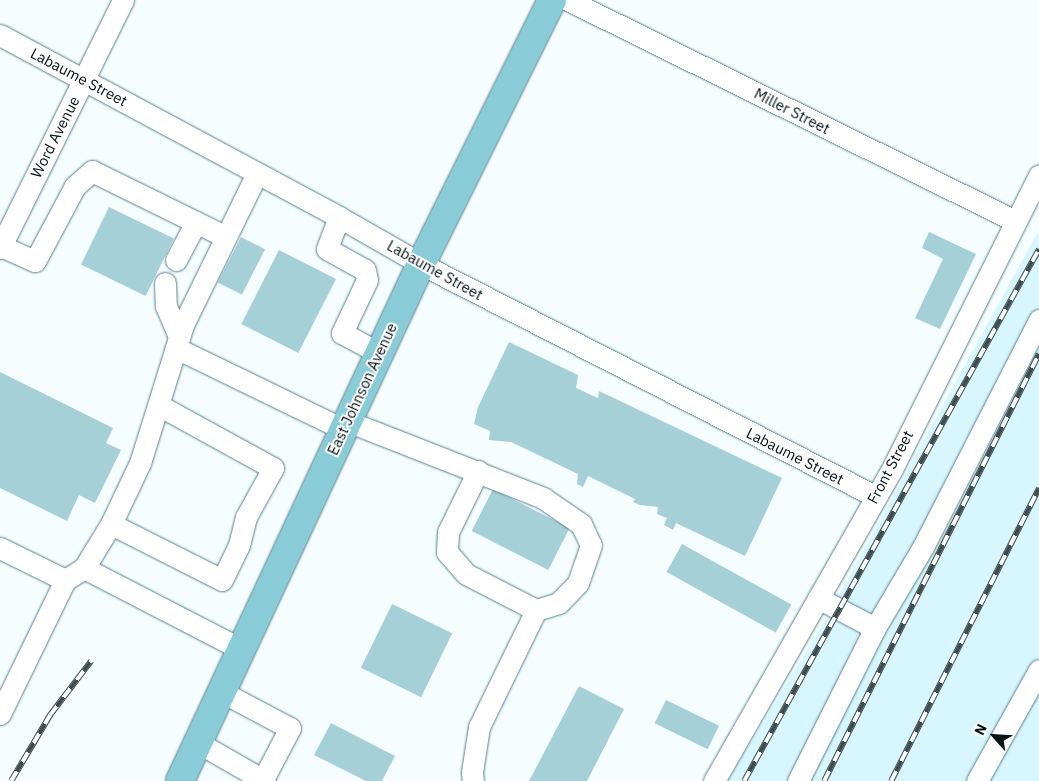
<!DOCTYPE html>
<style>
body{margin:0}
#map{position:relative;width:1039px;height:781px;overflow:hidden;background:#f5fdff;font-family:"IBM Plex Sans",sans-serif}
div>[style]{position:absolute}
.built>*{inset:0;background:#d7f6fd}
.building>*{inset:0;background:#a5d0d8;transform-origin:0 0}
.roads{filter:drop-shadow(0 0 1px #59818a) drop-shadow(0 0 1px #59818a)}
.minor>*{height:21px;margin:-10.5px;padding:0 10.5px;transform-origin:10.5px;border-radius:10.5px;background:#fff}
.major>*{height:28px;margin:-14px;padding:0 14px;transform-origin:14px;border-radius:14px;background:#89cbd6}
.rail>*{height:5.5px;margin-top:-2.75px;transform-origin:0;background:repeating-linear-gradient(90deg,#fff 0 11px,#3f4b4e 0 22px);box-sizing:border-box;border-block:1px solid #3f4b4e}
span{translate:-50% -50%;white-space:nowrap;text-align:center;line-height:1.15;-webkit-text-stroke:4px #fff;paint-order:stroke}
.street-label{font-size:15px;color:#031114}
.north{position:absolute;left:969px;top:711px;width:50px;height:50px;-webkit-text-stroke:4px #fff;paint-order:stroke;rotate:296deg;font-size:14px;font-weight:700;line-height:20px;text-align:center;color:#031114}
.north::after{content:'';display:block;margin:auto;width:18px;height:22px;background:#031114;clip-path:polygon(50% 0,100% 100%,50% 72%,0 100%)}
</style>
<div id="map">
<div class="built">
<div style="clip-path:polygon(1039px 230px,1039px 781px,727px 781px,826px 619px)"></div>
</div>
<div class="building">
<div style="left:109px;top:207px;width:72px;height:64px;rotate:26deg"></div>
<div style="clip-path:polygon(929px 232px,976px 254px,940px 329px,915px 318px,943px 259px,922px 248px)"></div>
<div style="left:241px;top:237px;width:27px;height:51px;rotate:27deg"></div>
<div style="left:279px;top:250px;width:64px;height:83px;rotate:27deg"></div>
<div style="clip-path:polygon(509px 342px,578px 375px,576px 388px,598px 398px,599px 391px,782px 478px,745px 556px,676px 523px,673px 530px,664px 525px,667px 518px,657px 514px,658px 507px,640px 505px,633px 502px,635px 499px,588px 476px,583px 487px,577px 484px,578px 474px,511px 442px,489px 440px,490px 431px,474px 424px,478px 407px)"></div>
<div style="clip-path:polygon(0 372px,113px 428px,106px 443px,121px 450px,95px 503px,79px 495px,67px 521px,0 488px)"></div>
<div style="left:493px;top:489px;width:86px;height:47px;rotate:27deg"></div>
<div style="left:682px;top:544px;width:125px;height:32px;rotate:29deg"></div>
<div style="left:392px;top:604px;width:67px;height:71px;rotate:26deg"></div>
<div style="clip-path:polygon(579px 686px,624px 709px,587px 781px,529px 781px)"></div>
<div style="left:666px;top:700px;width:59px;height:26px;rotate:26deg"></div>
<div style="clip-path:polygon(331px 723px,395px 756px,382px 781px,366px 781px,314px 755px)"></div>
</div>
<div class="roads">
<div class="minor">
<div style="left:568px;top:0;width:499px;rotate:26.3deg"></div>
<div style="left:0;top:35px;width:385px;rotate:28.2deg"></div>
<div style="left:339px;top:217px;width:95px;rotate:29.8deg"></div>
<div style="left:421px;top:264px;width:510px;rotate:27.07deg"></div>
<div style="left:339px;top:217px;width:34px;rotate:111deg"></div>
<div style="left:327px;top:249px;width:43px;rotate:28.9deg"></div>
<div style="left:365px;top:270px;width:10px;rotate:79deg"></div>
<div style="left:367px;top:280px;width:59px;rotate:115.3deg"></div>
<div style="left:342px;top:333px;width:42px;rotate:28.4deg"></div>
<div style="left:1px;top:246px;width:37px;rotate:24deg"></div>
<div style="left:35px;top:261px;width:85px;rotate:-61.9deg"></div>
<div style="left:75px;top:186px;width:23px;rotate:-41deg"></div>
<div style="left:92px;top:171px;width:149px;rotate:26.2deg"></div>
<div style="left:0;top:248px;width:277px;rotate:-63.6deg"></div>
<div style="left:176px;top:260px;width:43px;rotate:-62.2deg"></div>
<div style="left:165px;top:283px;width:23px;rotate:88deg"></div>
<div style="left:166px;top:306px;width:34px;rotate:67deg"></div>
<div style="left:176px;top:348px;width:186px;rotate:25.9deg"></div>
<div style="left:347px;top:421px;width:211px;rotate:21.4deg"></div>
<div style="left:543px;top:498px;width:46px;rotate:34.4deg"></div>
<div style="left:581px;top:524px;width:23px;rotate:65deg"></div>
<div style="left:591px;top:545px;width:40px;rotate:108.9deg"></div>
<div style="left:578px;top:583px;width:28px;rotate:134deg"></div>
<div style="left:559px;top:603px;width:24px;rotate:163deg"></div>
<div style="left:536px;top:610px;width:130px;rotate:116deg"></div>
<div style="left:479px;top:727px;width:46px;rotate:98.8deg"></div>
<div style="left:472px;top:772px;width:9px;rotate:84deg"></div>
<div style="left:478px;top:471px;width:68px;rotate:116.2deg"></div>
<div style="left:448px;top:532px;width:20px;rotate:93deg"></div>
<div style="left:447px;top:552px;width:29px;rotate:49deg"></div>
<div style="left:466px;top:574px;width:79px;rotate:27.2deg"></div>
<div style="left:111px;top:524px;width:124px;rotate:26.8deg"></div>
<div style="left:222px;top:580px;width:39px;rotate:-64deg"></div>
<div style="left:239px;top:545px;width:29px;rotate:-76deg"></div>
<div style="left:246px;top:517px;width:56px;rotate:-61.1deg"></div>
<div style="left:273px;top:468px;width:129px;rotate:-151.2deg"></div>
<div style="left:0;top:548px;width:72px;rotate:26.2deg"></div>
<div style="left:84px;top:568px;width:174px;rotate:27.3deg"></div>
<div style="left:818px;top:598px;width:64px;rotate:27.8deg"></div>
<div style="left:875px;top:628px;width:96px;rotate:-59.4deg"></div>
<div style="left:924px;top:545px;width:253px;rotate:-62.9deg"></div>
<div style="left:220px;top:691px;width:79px;rotate:27.9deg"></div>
<div style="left:290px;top:728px;width:60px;rotate:117.8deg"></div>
<div style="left:0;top:714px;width:149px;rotate:-64.1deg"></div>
<div style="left:65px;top:580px;width:22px;rotate:-32deg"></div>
<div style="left:84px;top:568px;width:52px;rotate:-58.5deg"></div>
<div style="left:111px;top:524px;width:68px;rotate:-64.6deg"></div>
<div style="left:140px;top:463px;width:145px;rotate:-72.7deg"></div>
<div style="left:183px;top:325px;width:169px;rotate:-64deg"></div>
<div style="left:197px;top:742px;width:78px;rotate:29.8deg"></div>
<div style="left:714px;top:781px;width:361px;rotate:-60.3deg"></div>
<div style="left:893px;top:467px;width:326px;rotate:-63.4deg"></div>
<div style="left:798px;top:781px;width:171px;rotate:-63.3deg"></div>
<div style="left:977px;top:781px;width:127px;rotate:-60.8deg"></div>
</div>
<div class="major">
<div style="left:180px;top:781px;width:570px;rotate:-65.01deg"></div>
<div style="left:421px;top:264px;width:295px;rotate:-63.6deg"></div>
</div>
</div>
<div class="rail">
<div style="left:11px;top:781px;width:77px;rotate:-59.4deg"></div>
<div style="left:50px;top:715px;width:68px;rotate:-52.8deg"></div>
<div style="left:744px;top:781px;width:608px;rotate:-60.99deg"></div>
<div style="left:824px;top:781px;width:478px;rotate:-63.3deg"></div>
<div style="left:891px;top:781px;width:328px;rotate:-63.2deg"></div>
</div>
<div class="street-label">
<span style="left:79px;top:77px;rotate:28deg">Labaume Street</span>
<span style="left:792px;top:111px;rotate:27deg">Miller Street</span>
<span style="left:55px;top:137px;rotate:-63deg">Word Avenue</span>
<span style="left:435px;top:270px;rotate:29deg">Labaume Street</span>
<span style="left:362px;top:389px;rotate:-65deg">East Johnson Avenue</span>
<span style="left:795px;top:456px;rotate:27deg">Labaume Street</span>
<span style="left:890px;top:467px;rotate:-62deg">Front Street</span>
</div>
<div class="north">N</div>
</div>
